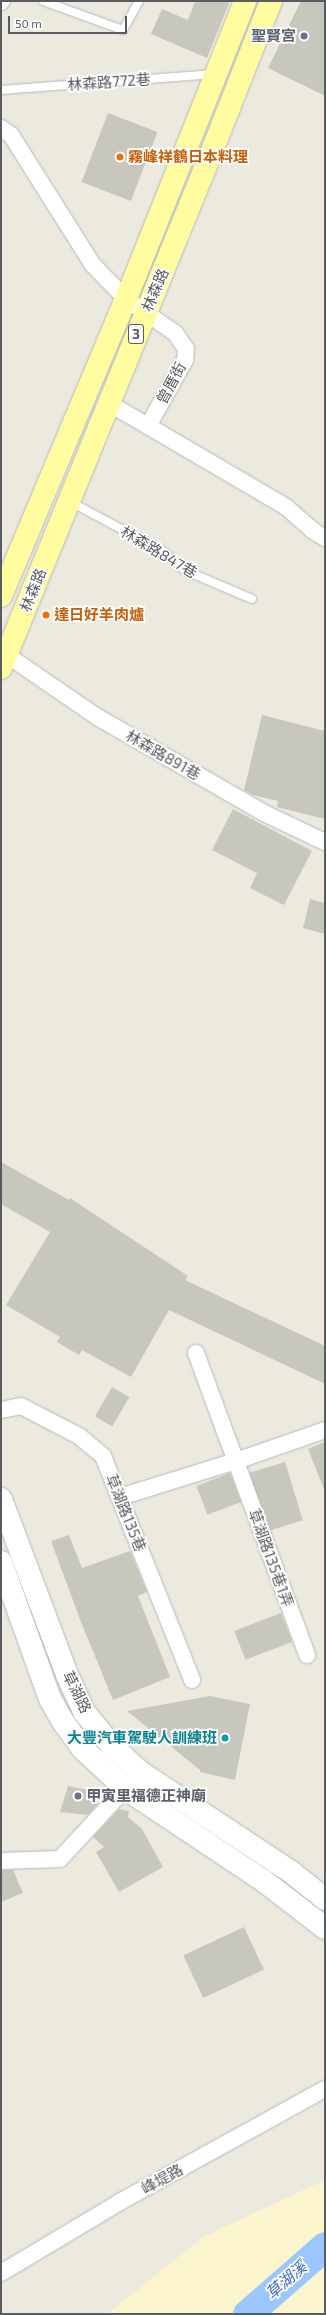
<!DOCTYPE html>
<meta charset="utf-8">
<style>
body{margin:0}
#map{position:relative;width:326px;height:2315px;overflow:hidden;background:#eceadf;font-family:"Exo 2","Noto Sans TC",sans-serif}
div>[style]{position:absolute}
.sand>*{inset:0;background:#faf5cc}
.river>*{height:29px;margin:-14.5px;padding:0 14.5px;transform-origin:14.5px;border-radius:14.5px;background:#9bc6ff}
.building>*{inset:0;background:#c8c7be;transform-origin:0 0}
.roads{filter:drop-shadow(0 0 1px #b7b9be) drop-shadow(0 0 1px #b7b9be)}
.lane>*{height:8px;margin:-4px;padding:0 4px;transform-origin:4px;border-radius:4px;background:#fff}
.street>*{height:16px;margin:-8px;padding:0 8px;transform-origin:8px;border-radius:8px;background:#fff}
.secondary>*{height:22px;margin:-11px;padding:0 11px;transform-origin:11px;border-radius:11px;background:#fff}
.primary>*{height:22px;margin:-11px;padding:0 11px;transform-origin:11px;border-radius:11px;background:#fffca0}
.dots>*{width:11px;height:11px;translate:-50% -50%;box-sizing:border-box;border:2px solid #fff;border-radius:50%}
span{translate:-50% -50%;white-space:nowrap;text-align:center;line-height:1.15;-webkit-text-stroke:3.5px #fff;paint-order:stroke}
.shield-label span{padding:1px 3px;background:#fff;border:1px solid;border-radius:3px;-webkit-text-stroke-width:0}
.shield-label{font-size:14px;color:#585b60;font-weight:700}
.worship-label{font-size:15px;color:#5b616d;font-weight:700}
.right{translate:-100% -50%;text-align:right}
.left{translate:0 -50%;text-align:left}
.street-label{font-size:15px;color:#585b60}
.food-label{font-size:15px;color:#c56008;font-weight:700}
.culture-label{font-size:15px;color:#0d838f;font-weight:700}
.water-label{font-size:16px;color:#3e6dc2;font-style:italic}
.frame{position:absolute;inset:0;border:2px solid #585b60;pointer-events:none}
.scale{position:absolute;left:8px;top:16px;width:119px;height:18px;box-sizing:border-box;border:2px solid #585b60;border-top:0;padding-left:5px;font-size:12px;line-height:14px;white-space:nowrap;color:#585b60;-webkit-text-stroke:3px #fff;paint-order:stroke}
</style>
<div id="map">
<div class="sand">
<div style="clip-path:polygon(325px 2180px,325px 2314px,107px 2314px,203px 2237px)"></div>
</div>
<div class="river">
<div style="left:247px;top:2314px;width:103px;rotate:-41.1deg"></div>
</div>
<div class="building">
<div style="clip-path:polygon(195px 1px,230px 1px,207px 58px,151px 34px,162px 9px,188px 20px)"></div>
<div style="clip-path:polygon(301px 1px,320px 1px,325px 3px,325px 96px,268px 68px)"></div>
<div style="left:108px;top:113px;width:53px;height:74px;rotate:21deg"></div>
<div style="clip-path:polygon(262px 715px,325px 731px,325px 819px,277px 807px,278px 801px,253px 795px,244px 790px)"></div>
<div style="clip-path:polygon(233px 809px,312px 851px,284px 905px,250px 888px,257px 873px,212px 850px)"></div>
<div style="clip-path:polygon(310px 899px,325px 903px,325px 934px,303px 928px)"></div>
<div style="clip-path:polygon(1px 1162px,69px 1200px,70px 1198px,188px 1276px,185px 1280px,325px 1346px,325px 1384px,169px 1310px,131px 1377px,82px 1350px,79px 1355px,57px 1342px,60px 1337px,6px 1305px,50px 1232px,1px 1204px)"></div>
<div style="left:112px;top:1387px;width:20px;height:34px;rotate:30deg"></div>
<div style="clip-path:polygon(325px 1442px,325px 1489px,324px 1489px,308px 1449px)"></div>
<div style="left:285px;top:1462px;width:61px;height:37px;rotate:73deg"></div>
<div style="left:230px;top:1473px;width:31px;height:36px;rotate:69deg"></div>
<div style="clip-path:polygon(69px 1535px,82px 1568px,130px 1551px,147px 1592px,138px 1596px,170px 1677px,113px 1700px,81px 1622px,51px 1541px)"></div>
<div style="left:281px;top:1613px;width:31px;height:50px;rotate:69deg"></div>
<div style="clip-path:polygon(210px 1696px,250px 1704px,235px 1780px,200px 1772px,200px 1770px,127px 1711px)"></div>
<div style="clip-path:polygon(68px 1786px,93px 1791px,90px 1802px,98px 1804px,88px 1815px,60px 1812px)"></div>
<div style="clip-path:polygon(119px 1809px,129px 1811px,128px 1817px,142px 1829px,163px 1867px,119px 1892px,96px 1852px,104px 1847px,93px 1837px)"></div>
<div style="clip-path:polygon(1px 1870px,13px 1870px,23px 1893px,1px 1902px)"></div>
<div style="left:244px;top:1927px;width:47px;height:67px;rotate:65deg"></div>
</div>
<div class="roads">
<div class="lane">
<div style="left:43px;top:1px;width:85px;rotate:19.9deg"></div>
<div style="left:123px;top:30px;width:33px;rotate:-61deg"></div>
<div style="left:1px;top:90px;width:214px;rotate:-4.3deg"></div>
<div style="left:69px;top:501px;width:108px;rotate:28.2deg"></div>
<div style="left:164px;top:552px;width:27px;rotate:42deg"></div>
<div style="left:184px;top:570px;width:74px;rotate:23.1deg"></div>
</div>
<div class="street">
<div style="left:1px;top:2px;width:1px;rotate:-45deg"></div>
<div style="left:1px;top:128px;width:12px;rotate:35deg"></div>
<div style="left:11px;top:135px;width:154px;rotate:57.8deg"></div>
<div style="left:93px;top:265px;width:47px;rotate:45.9deg"></div>
<div style="left:126px;top:299px;width:60px;rotate:34.8deg"></div>
<div style="left:175px;top:333px;width:19px;rotate:55deg"></div>
<div style="left:186px;top:349px;width:11px;rotate:95deg"></div>
<div style="left:185px;top:360px;width:76px;rotate:119.3deg"></div>
<div style="left:148px;top:426px;width:160px;rotate:30.4deg"></div>
<div style="left:286px;top:507px;width:35px;rotate:41deg"></div>
<div style="left:312px;top:530px;width:15px;rotate:32deg"></div>
<div style="left:108px;top:403px;width:46px;rotate:29.9deg"></div>
<div style="left:1px;top:651px;width:119px;rotate:34.4deg"></div>
<div style="left:99px;top:718px;width:195px;rotate:29.9deg"></div>
<div style="left:268px;top:815px;width:63px;rotate:25.3deg"></div>
<div style="left:196px;top:1353px;width:322px;rotate:69.8deg"></div>
<div style="left:1px;top:1410px;width:20px;rotate:-11deg"></div>
<div style="left:21px;top:1406px;width:65px;rotate:27.3deg"></div>
<div style="left:79px;top:1436px;width:31px;rotate:40deg"></div>
<div style="left:103px;top:1456px;width:241px;rotate:68.3deg"></div>
<div style="left:120px;top:1497px;width:121px;rotate:-17.2deg"></div>
<div style="left:236px;top:1461px;width:94px;rotate:-19.2deg"></div>
<div style="left:1px;top:1861px;width:59px;rotate:-1.9deg"></div>
<div style="left:60px;top:1859px;width:108px;rotate:-47.3deg"></div>
<div style="left:1px;top:2273px;width:139px;rotate:-30.8deg"></div>
<div style="left:120px;top:2202px;width:234px;rotate:-28.9deg"></div>
</div>
<div class="secondary">
<div style="left:1px;top:1499px;width:190px;rotate:69.4deg"></div>
<div style="left:68px;top:1677px;width:38px;rotate:65deg"></div>
<div style="left:84px;top:1712px;width:44px;rotate:50.5deg"></div>
<div style="left:112px;top:1746px;width:38px;rotate:43deg"></div>
<div style="left:140px;top:1772px;width:181px;rotate:33.5deg"></div>
<div style="left:291px;top:1872px;width:43px;rotate:38.5deg"></div>
<div style="left:1px;top:1562px;width:145px;rotate:70.3deg"></div>
<div style="left:50px;top:1699px;width:28px;rotate:60deg"></div>
<div style="left:64px;top:1723px;width:32px;rotate:54deg"></div>
<div style="left:83px;top:1749px;width:59px;rotate:42.9deg"></div>
<div style="left:126px;top:1789px;width:166px;rotate:33.7deg"></div>
<div style="left:264px;top:1881px;width:77px;rotate:37.6deg"></div>
</div>
<div class="primary">
<div style="left:1px;top:596px;width:322px;rotate:-67.2deg"></div>
<div style="left:126px;top:299px;width:321px;rotate:-68.2deg"></div>
<div style="left:1px;top:668px;width:564px;rotate:-67.8deg"></div>
<div style="left:214px;top:146px;width:156px;rotate:-68.5deg"></div>
</div>
</div>
<div class="dots">
<div style="left:304px;top:36px;background:#6b7280"></div>
<div style="left:120px;top:157px;background:#e8710a"></div>
<div style="left:46px;top:615px;background:#e8710a"></div>
<div style="left:225px;top:1738px;background:#0f9aa8"></div>
<div style="left:78px;top:1796px;background:#6b7280"></div>
</div>
<div class="shield-label">
<span style="left:136px;top:334px">3</span>
</div>
<div class="worship-label">
<span class="right" style="left:296px;top:36px">聖賢宮</span>
<span class="left" style="left:86px;top:1796px">甲寅里福德正神廟</span>
</div>
<div class="street-label">
<span style="left:109px;top:82px;rotate:-4deg">林森路772巷</span>
<span style="left:155px;top:290px;rotate:-67deg">林森路</span>
<span style="left:171px;top:383px;rotate:-62deg">曾厝街</span>
<span style="left:159px;top:552px;rotate:31deg">林森路847巷</span>
<span style="left:33px;top:590px;rotate:-68deg">林森路</span>
<span style="left:163px;top:755px;rotate:30deg">林森路891巷</span>
<span style="left:126px;top:1513px;rotate:68deg">草湖路135巷</span>
<span style="left:271px;top:1558px;rotate:70deg">草湖路135巷1弄</span>
<span style="left:77px;top:1692px;rotate:64deg">草湖路</span>
<span style="left:162px;top:2179px;rotate:-29deg">峰堤路</span>
</div>
<div class="food-label">
<span class="left" style="left:128px;top:157px">霧峰祥鶴日本料理</span>
<span class="left" style="left:54px;top:615px">達日好羊肉爐</span>
</div>
<div class="culture-label">
<span class="right" style="left:217px;top:1738px">大豐汽車駕駛人訓練班</span>
</div>
<div class="water-label">
<span style="left:286px;top:2280px;rotate:-41deg">草湖溪</span>
</div>
<div class="frame"></div>
<div class="scale">50 m</div>
</div>
